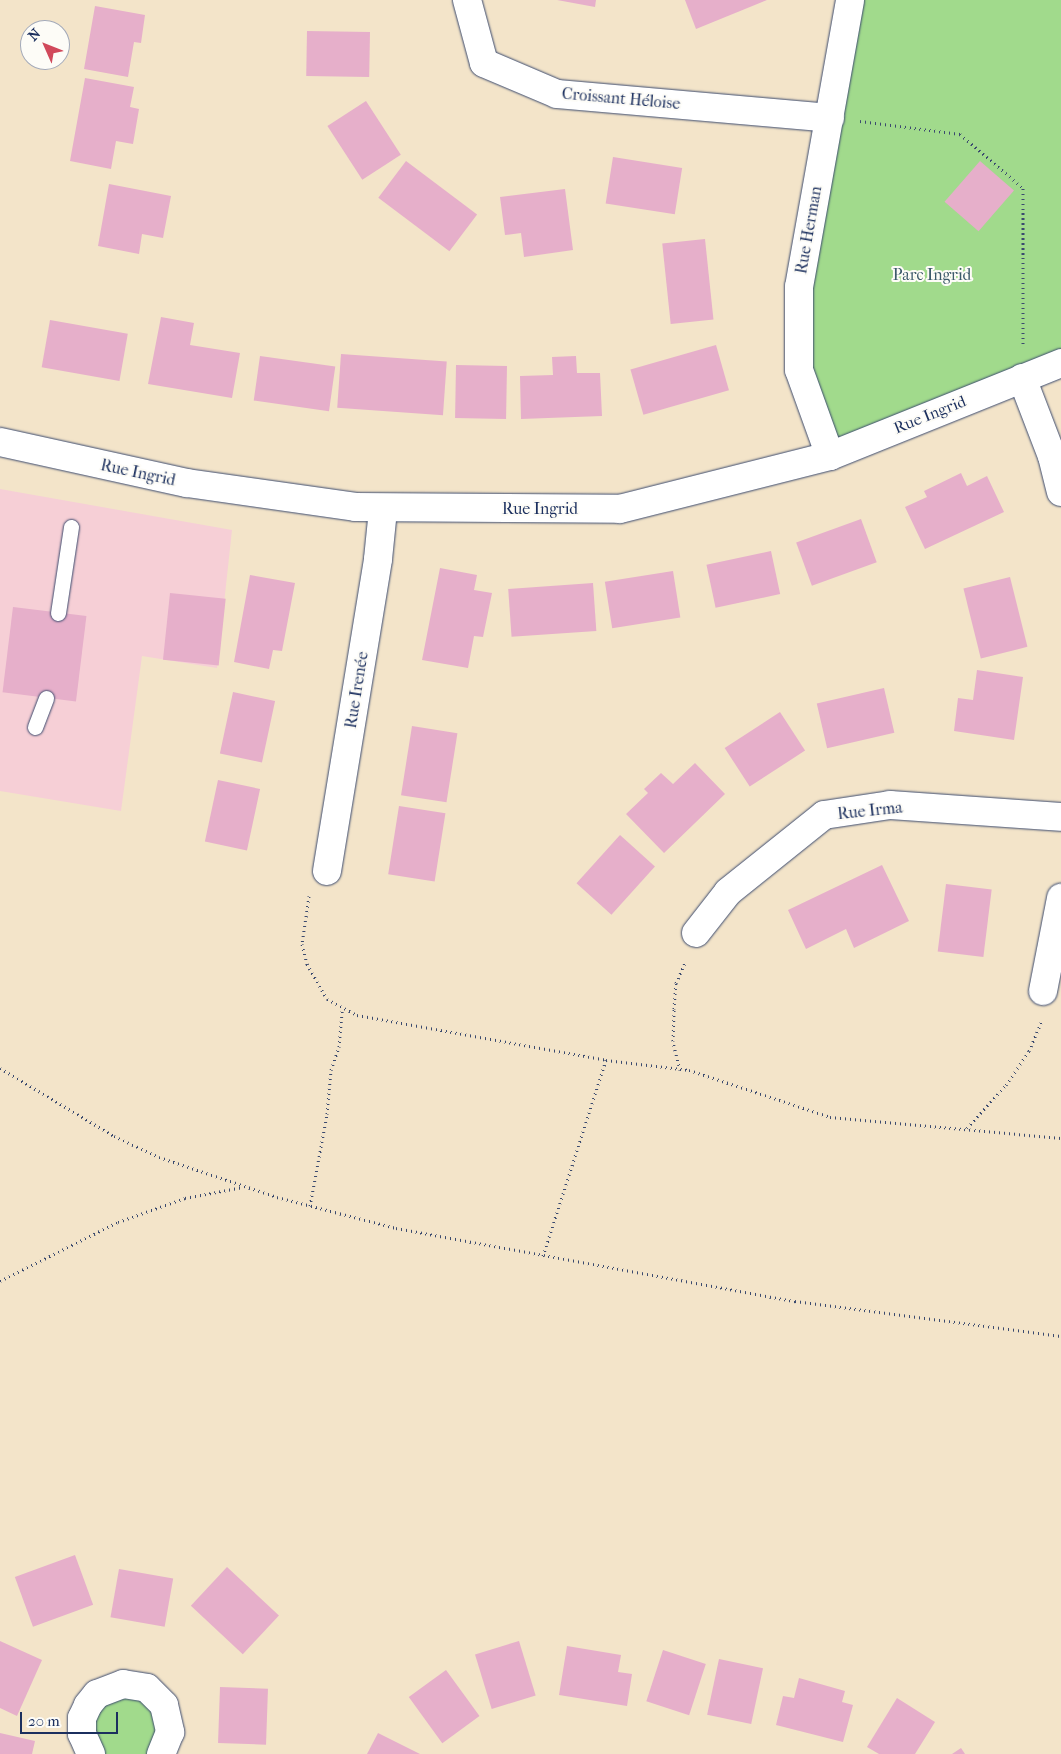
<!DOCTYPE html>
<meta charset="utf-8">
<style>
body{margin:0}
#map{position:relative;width:1061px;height:1754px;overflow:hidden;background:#f3e4c9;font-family:"IM FELL French Canon",serif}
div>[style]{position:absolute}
.built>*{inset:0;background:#f6cfd6}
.green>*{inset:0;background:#a1da8c}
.building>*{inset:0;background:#e6afca;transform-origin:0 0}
.path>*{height:3px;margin-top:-1.5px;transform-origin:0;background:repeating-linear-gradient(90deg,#3b4a6e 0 1px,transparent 0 5px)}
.roads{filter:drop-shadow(0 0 1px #3b4a6e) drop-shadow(0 0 1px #3b4a6e)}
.lane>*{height:15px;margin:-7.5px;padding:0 7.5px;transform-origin:7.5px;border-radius:7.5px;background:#fff}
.street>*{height:28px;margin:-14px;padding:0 14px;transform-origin:14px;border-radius:14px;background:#fff}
span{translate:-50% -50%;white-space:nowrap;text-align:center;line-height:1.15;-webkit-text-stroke:4px #fdfcf7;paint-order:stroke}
.street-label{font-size:16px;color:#1b2f5e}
.park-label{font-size:16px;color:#3c5a6a}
.north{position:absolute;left:20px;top:20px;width:50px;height:50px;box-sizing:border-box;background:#fdfcf7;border:1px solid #a3aaba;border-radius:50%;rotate:314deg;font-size:14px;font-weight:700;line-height:20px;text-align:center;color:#1b2f5e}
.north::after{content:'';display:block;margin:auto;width:18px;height:22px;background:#d1495b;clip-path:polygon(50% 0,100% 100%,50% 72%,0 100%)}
.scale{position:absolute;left:20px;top:1712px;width:98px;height:22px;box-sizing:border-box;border:2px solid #1b2f5e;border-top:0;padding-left:6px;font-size:15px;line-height:18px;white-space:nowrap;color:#1b2f5e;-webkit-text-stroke:4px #fdfcf7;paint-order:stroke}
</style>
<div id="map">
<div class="built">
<div style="clip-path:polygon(0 489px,232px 530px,217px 668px,142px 656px,121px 811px,0 791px)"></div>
</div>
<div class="green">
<div style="clip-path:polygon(849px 0,1061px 0,1061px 363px,830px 456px,799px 370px)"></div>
<div style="clip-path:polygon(147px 1688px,161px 1754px,91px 1754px,88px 1705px)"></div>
</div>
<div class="building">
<div style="clip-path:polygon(557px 0,596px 0,595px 7px)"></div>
<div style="clip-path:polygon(685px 0,767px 0,696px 29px)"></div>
<div style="clip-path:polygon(95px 6px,145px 15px,141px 43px,134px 42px,128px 77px,84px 69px)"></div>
<div style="left:307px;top:31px;width:63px;height:45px;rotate:1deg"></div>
<div style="clip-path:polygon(85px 78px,134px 87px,130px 107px,139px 109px,133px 144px,116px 141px,111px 169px,70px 161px)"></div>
<div style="left:366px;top:101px;width:64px;height:46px;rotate:57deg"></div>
<div style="left:613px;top:157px;width:70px;height:47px;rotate:9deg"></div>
<div style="left:406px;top:161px;width:89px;height:46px;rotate:37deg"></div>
<div style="left:980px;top:161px;width:45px;height:54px;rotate:41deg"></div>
<div style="clip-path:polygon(109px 184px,171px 196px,163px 238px,142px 234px,139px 254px,98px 246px)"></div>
<div style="clip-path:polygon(565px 189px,573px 250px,524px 257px,521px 233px,505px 235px,500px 197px)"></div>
<div style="left:705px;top:239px;width:81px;height:43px;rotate:84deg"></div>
<div style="clip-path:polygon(161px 317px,194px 323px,190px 345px,240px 353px,232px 398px,148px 384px)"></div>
<div style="left:50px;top:320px;width:79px;height:48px;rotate:10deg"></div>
<div style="left:716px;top:345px;width:47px;height:89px;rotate:74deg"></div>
<div style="left:341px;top:354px;width:106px;height:54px;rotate:4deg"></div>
<div style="left:260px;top:356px;width:76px;height:45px;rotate:8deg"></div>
<div style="clip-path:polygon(576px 356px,577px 373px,600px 373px,602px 416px,521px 419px,520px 376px,553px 375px,552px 357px)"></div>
<div style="left:456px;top:365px;width:51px;height:53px;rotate:1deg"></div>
<div style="clip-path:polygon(961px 473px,967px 486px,987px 476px,1004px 512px,925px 549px,905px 507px,927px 497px,924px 491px)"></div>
<div style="left:861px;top:519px;width:46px;height:69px;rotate:70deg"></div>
<div style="left:771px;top:551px;width:44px;height:66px;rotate:78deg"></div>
<div style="clip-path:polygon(440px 568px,477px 575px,474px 590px,492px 593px,483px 637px,474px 636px,468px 668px,422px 660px)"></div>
<div style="left:673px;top:571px;width:47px;height:69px;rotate:81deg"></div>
<div style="clip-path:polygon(250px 575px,295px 583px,282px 651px,273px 650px,269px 669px,234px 662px)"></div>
<div style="left:1010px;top:577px;width:72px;height:48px;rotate:76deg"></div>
<div style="left:593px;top:583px;width:48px;height:85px;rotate:86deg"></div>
<div style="left:170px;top:593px;width:56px;height:67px;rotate:6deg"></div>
<div style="left:13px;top:607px;width:74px;height:86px;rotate:7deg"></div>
<div style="clip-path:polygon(977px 670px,1023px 677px,1014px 740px,954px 731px,958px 698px,973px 700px)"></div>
<div style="left:884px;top:688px;width:46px;height:69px;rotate:77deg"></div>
<div style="left:233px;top:692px;width:43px;height:63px;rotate:12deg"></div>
<div style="left:780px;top:712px;width:46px;height:66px;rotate:57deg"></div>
<div style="left:412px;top:726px;width:46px;height:70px;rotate:9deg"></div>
<div style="clip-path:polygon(695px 763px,725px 794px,664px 853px,626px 814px,648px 793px,644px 789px,661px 773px,673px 784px)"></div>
<div style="left:218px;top:780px;width:43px;height:63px;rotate:12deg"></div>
<div style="left:399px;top:806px;width:47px;height:69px;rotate:9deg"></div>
<div style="left:620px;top:835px;width:47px;height:65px;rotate:42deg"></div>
<div style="clip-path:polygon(882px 865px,909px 921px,854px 948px,846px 929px,806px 949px,788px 910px)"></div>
<div style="left:946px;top:884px;width:46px;height:68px;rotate:7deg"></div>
<div style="left:75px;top:1555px;width:53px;height:64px;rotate:70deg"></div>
<div style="left:227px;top:1567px;width:71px;height:53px;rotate:43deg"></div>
<div style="left:119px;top:1569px;width:55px;height:49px;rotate:10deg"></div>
<div style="clip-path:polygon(0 1641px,42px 1660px,17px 1716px,0 1708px)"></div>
<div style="left:519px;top:1641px;width:57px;height:46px;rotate:73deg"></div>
<div style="clip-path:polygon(567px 1646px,621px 1655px,618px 1672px,632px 1674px,627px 1706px,559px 1695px)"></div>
<div style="left:663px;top:1650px;width:45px;height:54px;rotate:18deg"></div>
<div style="left:719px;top:1659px;width:45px;height:57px;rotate:12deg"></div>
<div style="left:446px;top:1670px;width:57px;height:46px;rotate:54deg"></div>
<div style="clip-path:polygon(799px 1678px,845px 1691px,842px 1702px,853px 1705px,843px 1742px,776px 1725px,783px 1696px,794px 1698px)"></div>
<div style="left:220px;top:1687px;width:48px;height:56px;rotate:2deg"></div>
<div style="clip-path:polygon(897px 1698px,935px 1722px,915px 1754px,879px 1754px,867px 1747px)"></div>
<div style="clip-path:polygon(0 1733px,35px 1741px,32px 1754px,0 1754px)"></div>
<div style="clip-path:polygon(378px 1733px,420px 1754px,367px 1754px)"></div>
<div style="clip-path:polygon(961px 1748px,965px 1754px,952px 1754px)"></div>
</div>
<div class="path">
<div style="left:860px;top:121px;width:101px;rotate:7.4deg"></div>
<div style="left:960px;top:134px;width:83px;rotate:40.6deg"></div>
<div style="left:1023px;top:188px;width:157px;rotate:90deg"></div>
<div style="left:309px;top:896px;width:49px;rotate:98.3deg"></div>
<div style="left:302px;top:944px;width:21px;rotate:76deg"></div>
<div style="left:307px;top:964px;width:40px;rotate:60.3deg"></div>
<div style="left:327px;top:999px;width:34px;rotate:28deg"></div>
<div style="left:357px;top:1015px;width:253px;rotate:10.2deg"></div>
<div style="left:606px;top:1060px;width:84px;rotate:6.9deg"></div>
<div style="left:689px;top:1070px;width:149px;rotate:18.4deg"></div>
<div style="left:830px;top:1117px;width:232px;rotate:5.2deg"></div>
<div style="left:0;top:1068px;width:133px;rotate:30.8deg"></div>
<div style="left:114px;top:1136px;width:50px;rotate:25deg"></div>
<div style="left:159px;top:1157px;width:125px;rotate:18.7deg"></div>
<div style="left:277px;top:1197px;width:123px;rotate:14.6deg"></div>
<div style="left:396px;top:1228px;width:406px;rotate:10.4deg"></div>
<div style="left:795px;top:1301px;width:268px;rotate:7.5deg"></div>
<div style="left:680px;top:1070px;width:30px;rotate:-104deg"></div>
<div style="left:673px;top:1041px;width:32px;rotate:-88deg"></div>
<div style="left:674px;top:1009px;width:26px;rotate:-86deg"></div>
<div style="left:676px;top:983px;width:24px;rotate:-66deg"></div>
<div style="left:967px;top:1128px;width:58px;rotate:-47.8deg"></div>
<div style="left:1006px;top:1085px;width:41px;rotate:-55.9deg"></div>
<div style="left:1029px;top:1051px;width:33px;rotate:-67deg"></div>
<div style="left:310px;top:1206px;width:94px;rotate:-79.5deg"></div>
<div style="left:327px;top:1114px;width:44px;rotate:-84.8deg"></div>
<div style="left:331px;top:1070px;width:24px;rotate:-71deg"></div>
<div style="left:339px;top:1047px;width:38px;rotate:-85deg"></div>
<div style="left:543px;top:1256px;width:206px;rotate:-72.2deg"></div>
<div style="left:0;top:1281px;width:132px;rotate:-26.6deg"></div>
<div style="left:118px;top:1222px;width:71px;rotate:-19.7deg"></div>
<div style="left:185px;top:1198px;width:59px;rotate:-10.7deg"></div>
</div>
<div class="roads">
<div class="lane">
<div style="left:58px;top:613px;width:87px;rotate:-81.4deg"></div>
<div style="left:35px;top:727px;width:31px;rotate:-69deg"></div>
</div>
<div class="street">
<div style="left:467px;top:0;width:65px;rotate:74.9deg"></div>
<div style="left:484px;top:63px;width:79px;rotate:23deg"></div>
<div style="left:557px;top:94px;width:274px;rotate:5deg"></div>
<div style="left:1022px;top:378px;width:84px;rotate:69deg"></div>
<div style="left:1052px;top:456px;width:37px;rotate:76deg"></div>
<div style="left:0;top:442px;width:191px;rotate:12.4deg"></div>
<div style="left:187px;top:483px;width:170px;rotate:8.1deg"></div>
<div style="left:355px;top:507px;width:265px;rotate:0.4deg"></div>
<div style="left:620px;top:509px;width:217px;rotate:-14.2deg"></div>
<div style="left:830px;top:456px;width:249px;rotate:-21.9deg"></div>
<div style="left:830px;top:456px;width:91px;rotate:-109.8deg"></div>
<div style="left:799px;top:370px;width:83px;rotate:-90deg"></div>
<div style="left:799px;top:287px;width:291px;rotate:-79.9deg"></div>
<div style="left:327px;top:871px;width:316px;rotate:-80.7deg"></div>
<div style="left:378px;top:559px;width:49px;rotate:-84.2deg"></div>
<div style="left:696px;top:933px;width:52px;rotate:-52deg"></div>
<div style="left:728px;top:892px;width:123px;rotate:-38.7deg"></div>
<div style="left:824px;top:815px;width:67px;rotate:-8.6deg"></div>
<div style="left:890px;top:805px;width:171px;rotate:4deg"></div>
<div style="left:1043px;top:991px;width:95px;rotate:-79deg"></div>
<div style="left:91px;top:1754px;width:22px;rotate:-114deg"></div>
<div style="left:82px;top:1734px;width:16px;rotate:-90deg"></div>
<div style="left:82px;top:1718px;width:14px;rotate:-65deg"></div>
<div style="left:88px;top:1705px;width:14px;rotate:-51deg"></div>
<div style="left:97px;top:1694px;width:28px;rotate:-21deg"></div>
<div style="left:123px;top:1684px;width:24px;rotate:9deg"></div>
<div style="left:147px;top:1688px;width:24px;rotate:45deg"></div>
<div style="left:164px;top:1705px;width:28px;rotate:77deg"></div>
<div style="left:170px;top:1732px;width:24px;rotate:112deg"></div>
</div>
</div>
<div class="street-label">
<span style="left:621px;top:99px;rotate:5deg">Croissant Héloise</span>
<span style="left:809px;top:230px;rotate:-80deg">Rue Herman</span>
<span style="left:930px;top:415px;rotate:-22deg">Rue Ingrid</span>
<span style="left:138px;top:473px;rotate:12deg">Rue Ingrid</span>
<span style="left:540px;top:509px">Rue Ingrid</span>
<span style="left:357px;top:690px;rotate:-81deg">Rue Irenée</span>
<span style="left:870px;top:811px;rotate:-6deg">Rue Irma</span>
</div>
<div class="park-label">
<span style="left:932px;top:275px">Parc Ingrid</span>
</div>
<div class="north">N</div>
<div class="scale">20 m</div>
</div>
